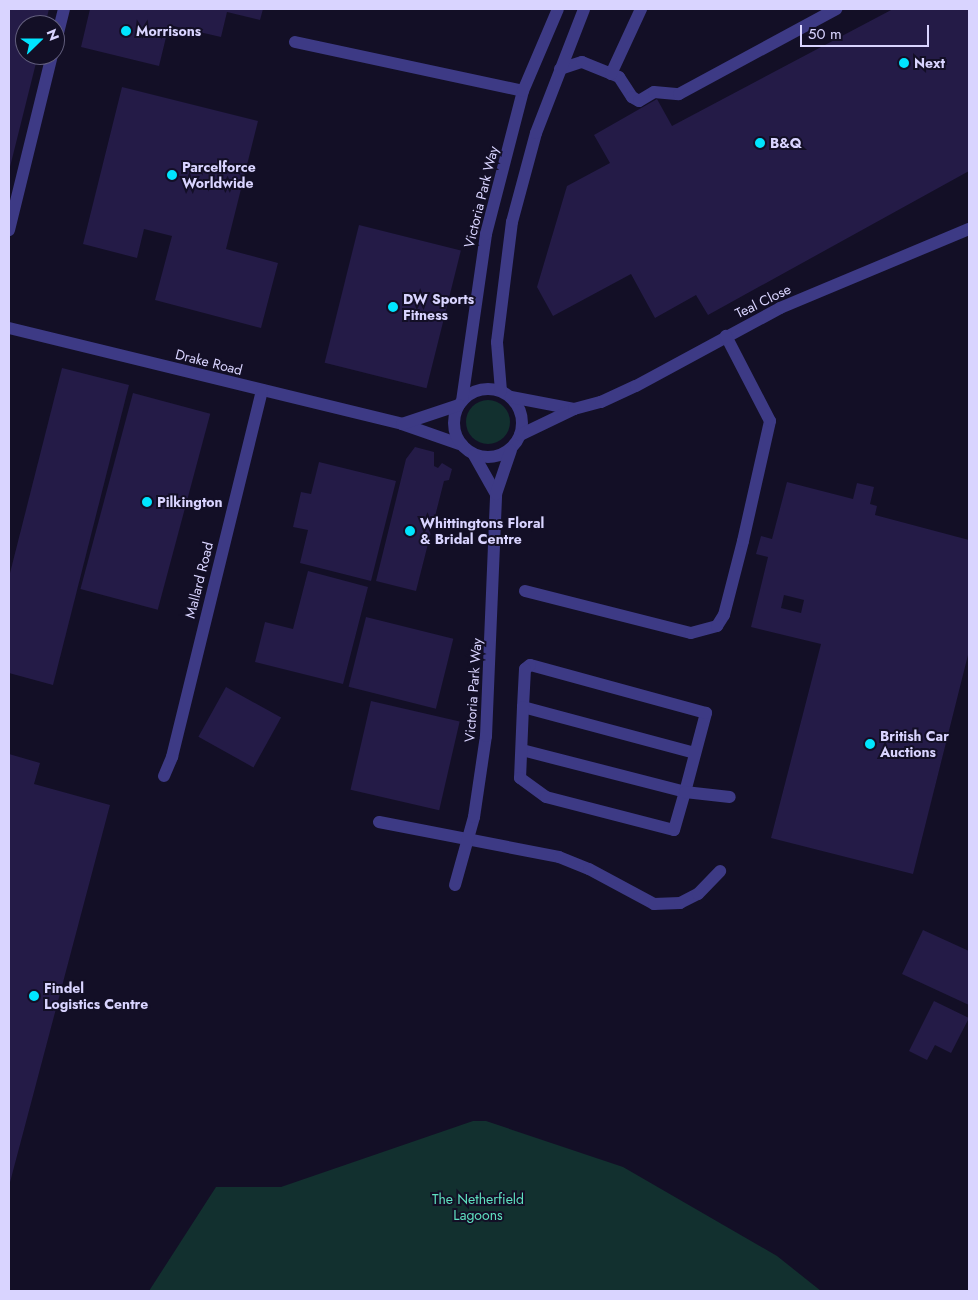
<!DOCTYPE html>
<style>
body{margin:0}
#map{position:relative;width:978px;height:1300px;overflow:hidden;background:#130f26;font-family:Jost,sans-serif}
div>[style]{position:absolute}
.green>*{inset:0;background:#12302f}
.round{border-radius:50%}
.building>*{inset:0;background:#241b47;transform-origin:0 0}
.minor>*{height:12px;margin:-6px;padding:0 6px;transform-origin:6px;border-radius:6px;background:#3d3a85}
.minor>.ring{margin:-6px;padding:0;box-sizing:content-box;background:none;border:12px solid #3d3a85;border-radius:50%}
.dots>*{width:14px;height:14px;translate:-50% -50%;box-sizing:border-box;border:2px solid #130f26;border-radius:50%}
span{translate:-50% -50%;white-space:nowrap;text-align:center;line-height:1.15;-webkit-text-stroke:4px #130f26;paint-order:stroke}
.poi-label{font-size:14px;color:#d9d4ff;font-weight:700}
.left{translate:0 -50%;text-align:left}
.street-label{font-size:14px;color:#d9d4ff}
.park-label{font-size:14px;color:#5fe0c0}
.frame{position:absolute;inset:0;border:10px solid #d9d4ff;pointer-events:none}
.north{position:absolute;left:15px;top:15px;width:50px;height:50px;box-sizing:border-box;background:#130f26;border:1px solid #625e7d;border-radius:50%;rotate:68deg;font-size:14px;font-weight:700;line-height:20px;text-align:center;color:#d9d4ff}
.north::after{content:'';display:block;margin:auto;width:18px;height:22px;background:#00e5ff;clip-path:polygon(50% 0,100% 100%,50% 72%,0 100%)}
.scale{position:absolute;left:800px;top:25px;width:129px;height:22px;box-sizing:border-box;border:2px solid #d9d4ff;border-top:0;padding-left:6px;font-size:15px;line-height:18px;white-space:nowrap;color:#d9d4ff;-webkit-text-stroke:4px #130f26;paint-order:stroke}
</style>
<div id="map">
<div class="green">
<div class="round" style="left:466px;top:400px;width:44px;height:44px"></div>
<div style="clip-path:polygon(473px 1121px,486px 1121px,623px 1167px,777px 1256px,821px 1291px,149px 1291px,216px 1187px,281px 1187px)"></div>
</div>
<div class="building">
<div style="clip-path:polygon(9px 9px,49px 9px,45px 25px,25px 25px,25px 55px,38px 55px,9px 171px)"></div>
<div style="clip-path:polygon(90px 9px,263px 9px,260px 20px,227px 12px,221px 37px,169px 25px,159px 66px,81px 47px)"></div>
<div style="clip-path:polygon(893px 9px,969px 9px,969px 171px,708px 315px,696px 295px,655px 318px,631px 274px,553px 316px,537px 287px,567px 186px,610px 163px,594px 135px,657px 99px,672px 126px)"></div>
<div style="clip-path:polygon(122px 87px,258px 121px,226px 249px,278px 263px,261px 328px,155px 300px,172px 236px,144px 229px,137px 258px,83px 244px)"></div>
<div style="left:359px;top:225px;width:105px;height:142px;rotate:14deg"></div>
<div style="clip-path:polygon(62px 368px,129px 385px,53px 685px,9px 673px,9px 577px)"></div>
<div style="left:133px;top:393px;width:80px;height:203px;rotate:15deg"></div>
<div style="clip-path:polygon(415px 447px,434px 452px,434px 466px,438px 468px,442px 463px,452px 469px,449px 480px,444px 481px,416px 591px,376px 581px,406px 459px)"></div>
<div style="clip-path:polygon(319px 462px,396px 481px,371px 581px,300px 563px,308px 530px,293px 527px,301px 492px,311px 494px)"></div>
<div style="clip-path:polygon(evenodd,787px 482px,853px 499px,857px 483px,874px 487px,870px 504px,877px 506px,875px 515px,969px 540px,969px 651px,913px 874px,771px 838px,821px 644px,751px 627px,768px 557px,756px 554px,761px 536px,772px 539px,787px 482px,784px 595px,804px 600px,801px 613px,781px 608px,784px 595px)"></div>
<div style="clip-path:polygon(308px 571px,368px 587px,343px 684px,255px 662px,265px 622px,293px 629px)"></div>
<div style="left:366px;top:617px;width:90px;height:72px;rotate:14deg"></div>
<div style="left:226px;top:687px;width:63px;height:57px;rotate:29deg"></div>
<div style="left:371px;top:701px;width:91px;height:91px;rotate:13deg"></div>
<div style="clip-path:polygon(9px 754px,40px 763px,34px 784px,110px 805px,9px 1186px)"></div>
<div style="clip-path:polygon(923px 930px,969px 951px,969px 1005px,902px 974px)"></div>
<div style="clip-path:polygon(934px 1001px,969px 1018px,951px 1053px,935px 1045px,927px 1060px,909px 1051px)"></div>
</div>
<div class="minor">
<div style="left:295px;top:42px;width:233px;rotate:12.1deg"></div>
<div style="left:55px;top:45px;width:37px;rotate:-76deg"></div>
<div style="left:560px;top:69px;width:23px;rotate:-18deg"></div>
<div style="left:582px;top:62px;width:40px;rotate:22deg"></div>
<div style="left:619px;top:77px;width:24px;rotate:57deg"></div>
<div style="left:632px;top:97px;width:8px;rotate:30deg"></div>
<div style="left:639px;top:101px;width:17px;rotate:-31deg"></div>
<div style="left:654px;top:92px;width:25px;rotate:5deg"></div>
<div style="left:679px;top:94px;width:179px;rotate:-28.4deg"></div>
<div style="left:611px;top:74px;width:72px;rotate:-65.2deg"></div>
<div style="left:9px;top:230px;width:180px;rotate:-76.2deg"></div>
<div style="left:9px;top:328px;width:405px;rotate:13.7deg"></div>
<div style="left:402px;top:424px;width:64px;rotate:19.3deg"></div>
<div class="ring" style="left:454px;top:389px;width:56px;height:56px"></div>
<div style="left:501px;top:391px;width:49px;rotate:-94.7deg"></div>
<div style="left:497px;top:342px;width:121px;rotate:-82.9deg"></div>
<div style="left:512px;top:222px;width:92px;rotate:-74.9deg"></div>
<div style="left:536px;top:133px;width:133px;rotate:-68.8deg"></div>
<div style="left:511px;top:397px;width:64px;rotate:10.8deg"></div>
<div style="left:462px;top:401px;width:169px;rotate:-81.8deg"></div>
<div style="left:486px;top:234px;width:148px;rotate:-75.5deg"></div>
<div style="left:523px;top:91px;width:89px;rotate:-66.9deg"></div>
<div style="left:402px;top:424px;width:60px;rotate:-18.4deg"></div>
<div style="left:520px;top:435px;width:60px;rotate:-25.7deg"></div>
<div style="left:574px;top:409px;width:28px;rotate:-15deg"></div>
<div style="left:601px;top:402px;width:38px;rotate:-25deg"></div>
<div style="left:636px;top:386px;width:164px;rotate:-28.4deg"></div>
<div style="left:780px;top:308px;width:205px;rotate:-22.7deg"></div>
<div style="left:474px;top:455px;width:45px;rotate:60.6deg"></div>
<div style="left:525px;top:591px;width:171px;rotate:14.2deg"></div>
<div style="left:691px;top:633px;width:27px;rotate:-15deg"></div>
<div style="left:717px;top:626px;width:13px;rotate:-58deg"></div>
<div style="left:724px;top:615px;width:76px;rotate:-75.6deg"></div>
<div style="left:743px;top:541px;width:123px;rotate:-77.3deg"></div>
<div style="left:770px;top:421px;width:96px;rotate:-117.4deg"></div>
<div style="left:523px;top:707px;width:178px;rotate:15deg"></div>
<div style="left:522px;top:750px;width:168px;rotate:14.4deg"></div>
<div style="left:685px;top:792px;width:82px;rotate:-75.1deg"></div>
<div style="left:706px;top:713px;width:182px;rotate:-164.7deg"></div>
<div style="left:530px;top:665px;width:6px;rotate:141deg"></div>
<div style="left:525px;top:669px;width:38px;rotate:93deg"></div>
<div style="left:523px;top:707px;width:71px;rotate:92.4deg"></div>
<div style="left:520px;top:778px;width:32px;rotate:36deg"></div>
<div style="left:546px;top:797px;width:132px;rotate:14.5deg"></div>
<div style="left:674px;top:830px;width:40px;rotate:-74deg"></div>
<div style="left:685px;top:792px;width:45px;rotate:6.3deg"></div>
<div style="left:164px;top:776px;width:21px;rotate:-67deg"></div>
<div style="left:172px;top:757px;width:378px;rotate:-76.2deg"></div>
<div style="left:379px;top:822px;width:183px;rotate:11deg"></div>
<div style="left:559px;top:857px;width:32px;rotate:22deg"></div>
<div style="left:589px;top:869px;width:74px;rotate:28.3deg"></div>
<div style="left:654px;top:904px;width:26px;rotate:-2deg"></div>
<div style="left:680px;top:903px;width:20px;rotate:-27deg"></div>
<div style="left:698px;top:894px;width:32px;rotate:-46deg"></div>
<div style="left:455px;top:885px;width:71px;rotate:-74.4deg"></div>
<div style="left:474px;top:817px;width:82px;rotate:-81.6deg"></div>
<div style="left:486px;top:736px;width:242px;rotate:-87.6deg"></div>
<div style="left:496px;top:494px;width:46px;rotate:-71.2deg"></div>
</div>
<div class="dots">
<div style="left:126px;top:31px;background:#00e5ff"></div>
<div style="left:904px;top:63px;background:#00e5ff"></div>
<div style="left:760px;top:143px;background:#00e5ff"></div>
<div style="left:172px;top:175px;background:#00e5ff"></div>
<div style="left:393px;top:307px;background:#00e5ff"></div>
<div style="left:147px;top:502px;background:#00e5ff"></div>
<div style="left:410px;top:531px;background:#00e5ff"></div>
<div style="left:870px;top:744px;background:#00e5ff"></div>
<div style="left:34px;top:996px;background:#00e5ff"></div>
</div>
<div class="poi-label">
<span class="left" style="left:136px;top:31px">Morrisons</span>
<span class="left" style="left:914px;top:63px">Next</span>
<span class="left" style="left:770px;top:143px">B&amp;Q</span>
<span class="left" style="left:182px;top:175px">Parcelforce<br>Worldwide</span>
<span class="left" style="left:403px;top:307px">DW Sports<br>Fitness</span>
<span class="left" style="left:157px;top:502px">Pilkington</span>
<span class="left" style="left:420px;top:531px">Whittingtons Floral<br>&amp; Bridal Centre</span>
<span class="left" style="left:880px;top:744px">British Car<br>Auctions</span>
<span class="left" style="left:44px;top:996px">Findel<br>Logistics Centre</span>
</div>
<div class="street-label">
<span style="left:481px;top:197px;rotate:-76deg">Victoria Park Way</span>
<span style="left:763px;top:301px;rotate:-26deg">Teal Close</span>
<span style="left:209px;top:362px;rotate:14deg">Drake Road</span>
<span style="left:199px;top:580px;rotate:-76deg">Mallard Road</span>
<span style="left:473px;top:690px;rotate:-86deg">Victoria Park Way</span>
</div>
<div class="park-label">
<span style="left:478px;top:1207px">The Netherfield<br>Lagoons</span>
</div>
<div class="frame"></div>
<div class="north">N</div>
<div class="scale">50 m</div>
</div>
